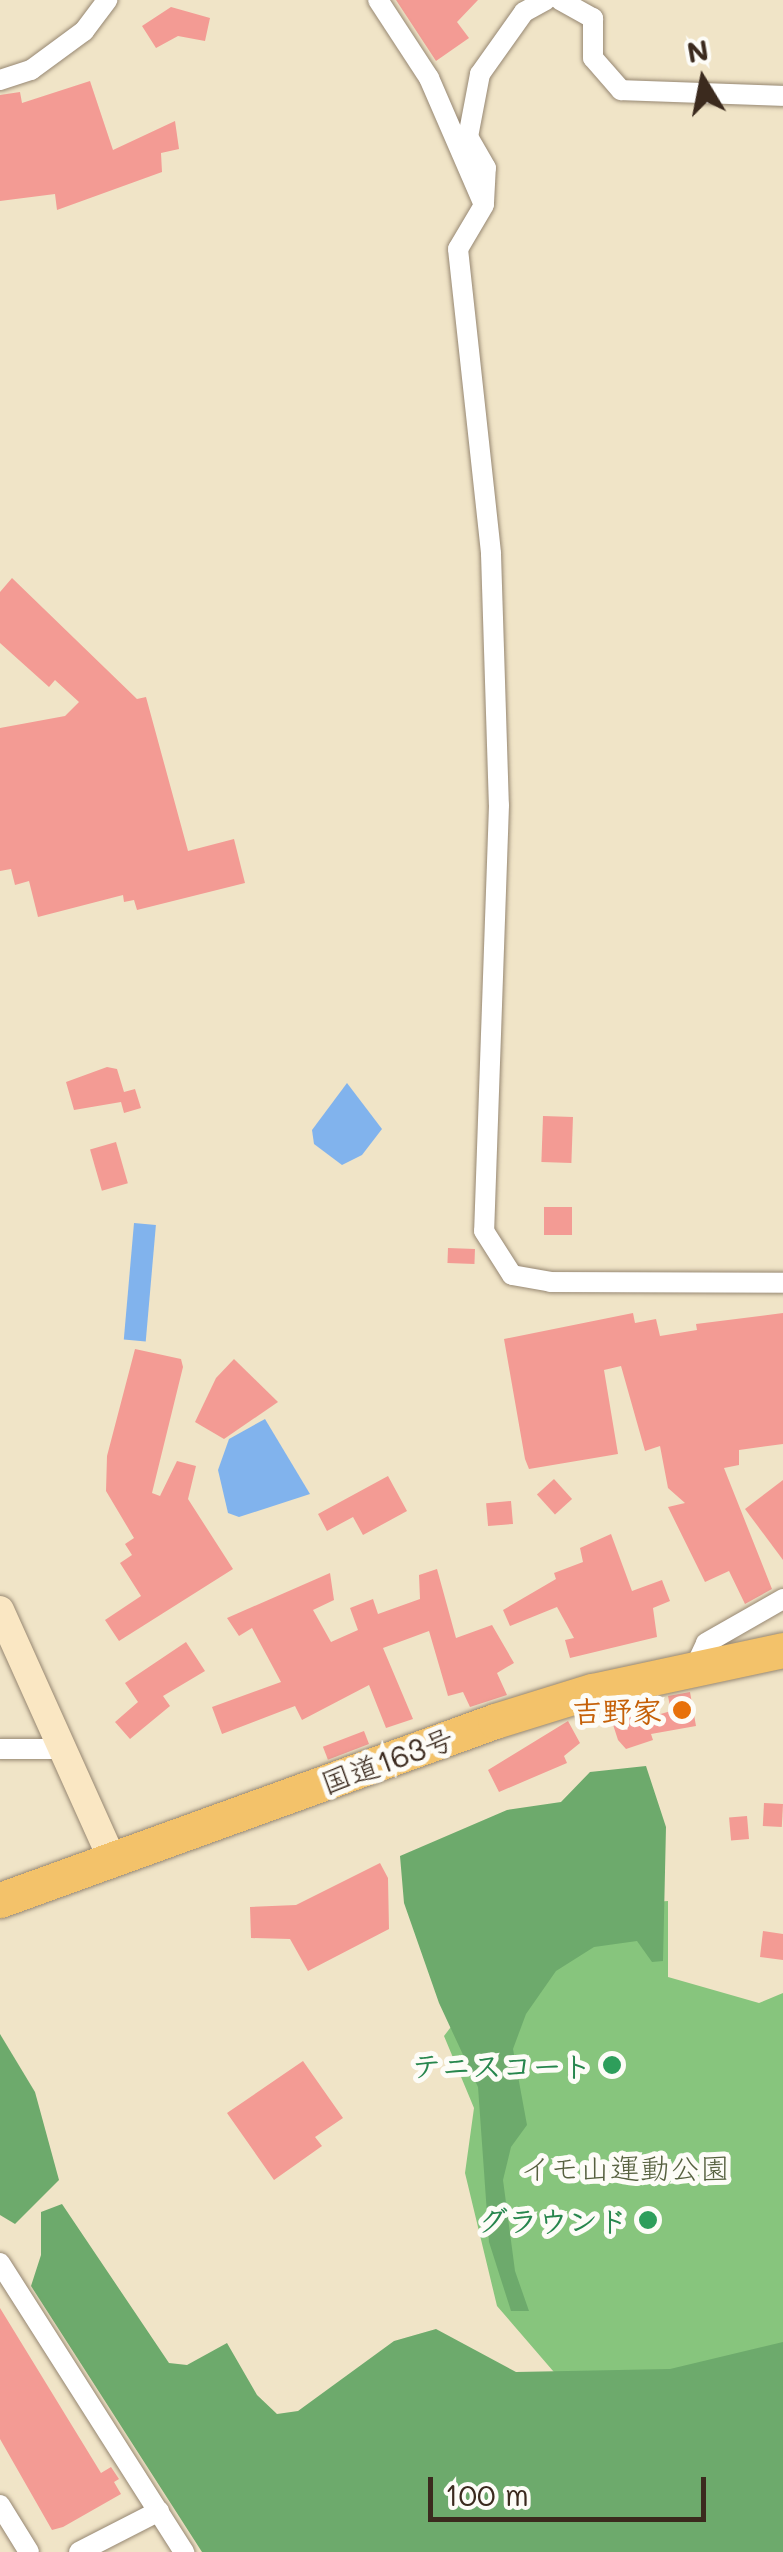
<!DOCTYPE html>
<meta charset="utf-8">
<style>
body{margin:0}
#map{position:relative;width:783px;height:2552px;overflow:hidden;background:#f0e4c7;font-family:Mali,"Klee One",sans-serif}
div>[style]{position:absolute}
.green>*{inset:0;background:#87c57d}
.forest>*{inset:0;background:#6daa6c}
.water>*{inset:0;background:#81b3ed;transform-origin:0 0}
.building>*{inset:0;background:#f39b94;transform-origin:0 0}
.roads{filter:drop-shadow(0 0 2px #968772) drop-shadow(0 0 2px #968772)}
.street>*{height:20px;margin:-10px;padding:0 10px;transform-origin:10px;border-radius:10px;background:#fff}
.secondary>*{height:28px;margin:-14px;padding:0 14px;transform-origin:14px;border-radius:14px;background:#fae7c3}
.highway>*{height:35px;margin:-17.5px;padding:0 17.5px;transform-origin:17.5px;border-radius:17.5px;background:#f3c26a}
.dots>*{width:28px;height:28px;translate:-50% -50%;box-sizing:border-box;border:5px solid #fdfcf7;border-radius:50%}
span{translate:-50% -50%;white-space:nowrap;text-align:center;line-height:1.15;-webkit-text-stroke:10px #fdfcf7;paint-order:stroke}
.food-label{font-size:30px;color:#c56008;font-weight:700}
.right{translate:-100% -50%;text-align:right}
.street-label{font-size:30px;color:#3b2a1e}
.leisure-label{font-size:30px;color:#27864d;font-weight:700}
.park-label{font-size:30px;color:#56603f}
.north{position:absolute;left:653px;top:30px;width:100px;height:100px;-webkit-text-stroke:8px #fdfcf7;paint-order:stroke;rotate:350deg;font-size:28px;font-weight:700;line-height:40px;text-align:center;color:#3b2a1e}
.north::after{content:'';display:block;margin:auto;width:35px;height:45px;background:#3b2a1e;clip-path:polygon(50% 0,100% 100%,50% 72%,0 100%)}
.scale{position:absolute;left:428px;top:2477px;width:278px;height:45px;box-sizing:border-box;border:5px solid #3b2a1e;border-top:0;padding-left:12px;font-size:30px;line-height:35px;white-space:nowrap;color:#3b2a1e;-webkit-text-stroke:8px #fdfcf7;paint-order:stroke}
</style>
<div id="map">
<div class="green">
<div style="clip-path:polygon(668px 1901px,668px 1977px,759px 2003px,783px 1993px,783px 2552px,678px 2516px,497px 2306px,465px 2173px,474px 2108px,444px 2036px,540px 1910px)"></div>
</div>
<div class="forest">
<div style="clip-path:polygon(646px 1766px,666px 1827px,663px 1961px,652px 1962px,637px 1941px,594px 1947px,556px 1971px,526px 2014px,513px 2049px,527px 2125px,511px 2147px,503px 2180px,515px 2271px,529px 2311px,511px 2311px,489px 2242px,478px 2087px,439px 2003px,404px 1903px,400px 1856px,507px 1810px,561px 1802px,590px 1772px)"></div>
<div style="clip-path:polygon(0 2034px,35px 2092px,59px 2180px,15px 2224px,0 2215px)"></div>
<div style="clip-path:polygon(62px 2204px,169px 2363px,187px 2365px,227px 2343px,257px 2395px,277px 2414px,298px 2411px,394px 2341px,436px 2329px,516px 2372px,670px 2369px,783px 2342px,783px 2552px,202px 2552px,31px 2286px,41px 2255px,41px 2212px)"></div>
</div>
<div class="water">
<div style="clip-path:polygon(347px 1083px,382px 1129px,362px 1155px,342px 1165px,314px 1144px,312px 1130px)"></div>
<div style="left:134px;top:1223px;width:22px;height:117px;rotate:5deg"></div>
<div style="clip-path:polygon(265px 1419px,310px 1494px,239px 1517px,228px 1513px,218px 1470px,229px 1439px)"></div>
</div>
<div class="building">
<div style="clip-path:polygon(396px 0,478px 0,457px 22px,469px 38px,436px 61px)"></div>
<div style="clip-path:polygon(171px 7px,210px 18px,205px 41px,178px 36px,156px 48px,142px 26px)"></div>
<div style="clip-path:polygon(90px 81px,113px 150px,175px 121px,179px 149px,161px 153px,162px 172px,57px 210px,55px 194px,0 201px,0 95px,20px 92px,22px 103px)"></div>
<div style="clip-path:polygon(12px 578px,137px 699px,146px 697px,188px 851px,234px 839px,245px 883px,137px 910px,134px 900px,124px 902px,123px 895px,38px 917px,29px 881px,15px 885px,11px 869px,0 871px,0 728px,65px 716px,79px 702px,55px 680px,49px 687px,0 643px,0 592px)"></div>
<div style="clip-path:polygon(107px 1067px,117px 1069px,124px 1092px,135px 1089px,141px 1108px,124px 1113px,121px 1102px,74px 1110px,66px 1082px)"></div>
<div style="left:543px;top:1116px;width:30px;height:46px;rotate:2deg"></div>
<div style="left:116px;top:1142px;width:43px;height:27px;rotate:74deg"></div>
<div style="left:544px;top:1207px;width:28px;height:28px"></div>
<div style="left:448px;top:1248px;width:27px;height:15px;rotate:2deg"></div>
<div style="clip-path:polygon(633px 1313px,635px 1323px,656px 1319px,660px 1336px,697px 1330px,696px 1324px,783px 1313px,783px 1444px,739px 1450px,739px 1465px,724px 1468px,772px 1589px,745px 1604px,729px 1571px,705px 1582px,668px 1507px,685px 1503px,668px 1488px,660px 1446px,645px 1451px,621px 1366px,604px 1370px,618px 1454px,529px 1469px,525px 1459px,504px 1339px)"></div>
<div style="clip-path:polygon(135px 1349px,181px 1359px,183px 1367px,152px 1493px,160px 1496px,177px 1461px,196px 1466px,188px 1499px,233px 1569px,119px 1641px,105px 1620px,141px 1596px,120px 1563px,132px 1555px,125px 1544px,134px 1538px,106px 1491px,107px 1456px)"></div>
<div style="clip-path:polygon(234px 1359px,278px 1402px,224px 1439px,195px 1422px,216px 1378px)"></div>
<div style="clip-path:polygon(388px 1476px,407px 1511px,363px 1535px,353px 1517px,327px 1531px,318px 1514px)"></div>
<div style="left:554px;top:1479px;width:27px;height:23px;rotate:48deg"></div>
<div style="clip-path:polygon(783px 1480px,783px 1560px,745px 1509px)"></div>
<div style="left:511px;top:1501px;width:23px;height:25px;rotate:85deg"></div>
<div style="clip-path:polygon(611px 1534px,632px 1591px,662px 1580px,670px 1601px,653px 1608px,657px 1637px,570px 1658px,565px 1640px,574px 1638px,557px 1607px,510px 1626px,503px 1610px,556px 1579px,554px 1573px,583px 1562px,580px 1548px)"></div>
<div style="clip-path:polygon(437px 1569px,456px 1638px,492px 1625px,514px 1663px,497px 1673px,507px 1695px,470px 1707px,463px 1692px,448px 1696px,429px 1631px,383px 1648px,413px 1719px,386px 1728px,369px 1685px,302px 1720px,295px 1706px,222px 1734px,212px 1707px,281px 1682px,252px 1628px,239px 1636px,227px 1618px,330px 1573px,334px 1600px,313px 1610px,331px 1642px,358px 1630px,350px 1608px,373px 1599px,378px 1614px,420px 1599px,419px 1575px)"></div>
<div style="clip-path:polygon(186px 1642px,205px 1671px,163px 1696px,170px 1706px,130px 1739px,115px 1722px,138px 1702px,125px 1683px)"></div>
<div style="clip-path:polygon(690px 1692px,696px 1726px,651px 1734px,653px 1740px,626px 1749px,618px 1740px,608px 1709px,634px 1704px,643px 1719px,671px 1711px,668px 1696px)"></div>
<div style="clip-path:polygon(568px 1721px,580px 1743px,564px 1756px,567px 1763px,499px 1792px,488px 1770px)"></div>
<div style="left:364px;top:1731px;width:14px;height:44px;rotate:69deg"></div>
<div style="left:764px;top:1803px;width:19px;height:23px;rotate:3deg"></div>
<div style="left:747px;top:1816px;width:23px;height:18px;rotate:85deg"></div>
<div style="clip-path:polygon(380px 1863px,388px 1878px,389px 1929px,308px 1971px,290px 1939px,251px 1938px,250px 1907px,296px 1905px)"></div>
<div style="clip-path:polygon(763px 1931px,783px 1934px,783px 1960px,760px 1957px)"></div>
<div style="clip-path:polygon(303px 2061px,343px 2118px,315px 2137px,322px 2146px,274px 2180px,227px 2113px)"></div>
<div style="clip-path:polygon(0 2308px,101px 2473px,111px 2467px,119px 2479px,114px 2482px,121px 2494px,63px 2527px,52px 2530px,0 2439px)"></div>
</div>
<div class="roads">
<div class="street">
<div style="left:378px;top:0;width:93px;rotate:56.8deg"></div>
<div style="left:429px;top:78px;width:138px;rotate:66.6deg"></div>
<div style="left:484px;top:205px;width:51px;rotate:120.6deg"></div>
<div style="left:458px;top:249px;width:307px;rotate:83.8deg"></div>
<div style="left:491px;top:554px;width:251px;rotate:88.2deg"></div>
<div style="left:499px;top:805px;width:426px;rotate:92deg"></div>
<div style="left:484px;top:1231px;width:52px;rotate:57.5deg"></div>
<div style="left:512px;top:1275px;width:39px;rotate:10deg"></div>
<div style="left:550px;top:1282px;width:233px;rotate:0.2deg"></div>
<div style="left:560px;top:0;width:38px;rotate:29deg"></div>
<div style="left:593px;top:18px;width:40px;rotate:90deg"></div>
<div style="left:593px;top:58px;width:43px;rotate:48.8deg"></div>
<div style="left:621px;top:90px;width:162px;rotate:2.1deg"></div>
<div style="left:0;top:80px;width:33px;rotate:-18deg"></div>
<div style="left:31px;top:70px;width:66px;rotate:-36.3deg"></div>
<div style="left:84px;top:31px;width:39px;rotate:-53deg"></div>
<div style="left:484px;top:203px;width:35px;rotate:-87deg"></div>
<div style="left:486px;top:168px;width:36px;rotate:-120deg"></div>
<div style="left:468px;top:137px;width:64px;rotate:-79.2deg"></div>
<div style="left:480px;top:74px;width:76px;rotate:-54.6deg"></div>
<div style="left:524px;top:12px;width:25px;rotate:-29deg"></div>
<div style="left:695px;top:1667px;width:26px;rotate:-65deg"></div>
<div style="left:706px;top:1643px;width:89px;rotate:-29.7deg"></div>
<div style="left:0;top:1749px;width:59px"></div>
<div style="left:0;top:2263px;width:343px;rotate:57.5deg"></div>
<div style="left:0;top:2505px;width:55px;rotate:58.3deg"></div>
<div style="left:79px;top:2552px;width:90px;rotate:-27.1deg"></div>
</div>
<div class="secondary">
<div style="left:0;top:1610px;width:275px;rotate:65.8deg"></div>
</div>
<div class="highway">
<div style="left:0;top:1900px;width:526px;rotate:-19.88deg"></div>
<div style="left:495px;top:1721px;width:102px;rotate:-17.2deg"></div>
<div style="left:592px;top:1691px;width:195px;rotate:-12.1deg"></div>
</div>
</div>
<div class="dots">
<div style="left:682px;top:1710px;background:#e8710a"></div>
<div style="left:612px;top:2065px;background:#2e9e5b"></div>
<div style="left:648px;top:2220px;background:#2e9e5b"></div>
</div>
<div class="food-label">
<span class="right" style="left:662px;top:1710px">吉野家</span>
</div>
<div class="street-label">
<span style="left:387px;top:1760px;rotate:-20deg">国道163号</span>
</div>
<div class="leisure-label">
<span class="right" style="left:592px;top:2065px">テニスコート</span>
<span class="right" style="left:628px;top:2220px">グラウンド</span>
</div>
<div class="park-label">
<span style="left:625px;top:2167px">イモ山運動公園</span>
</div>
<div class="north">N</div>
<div class="scale">100 m</div>
</div>
